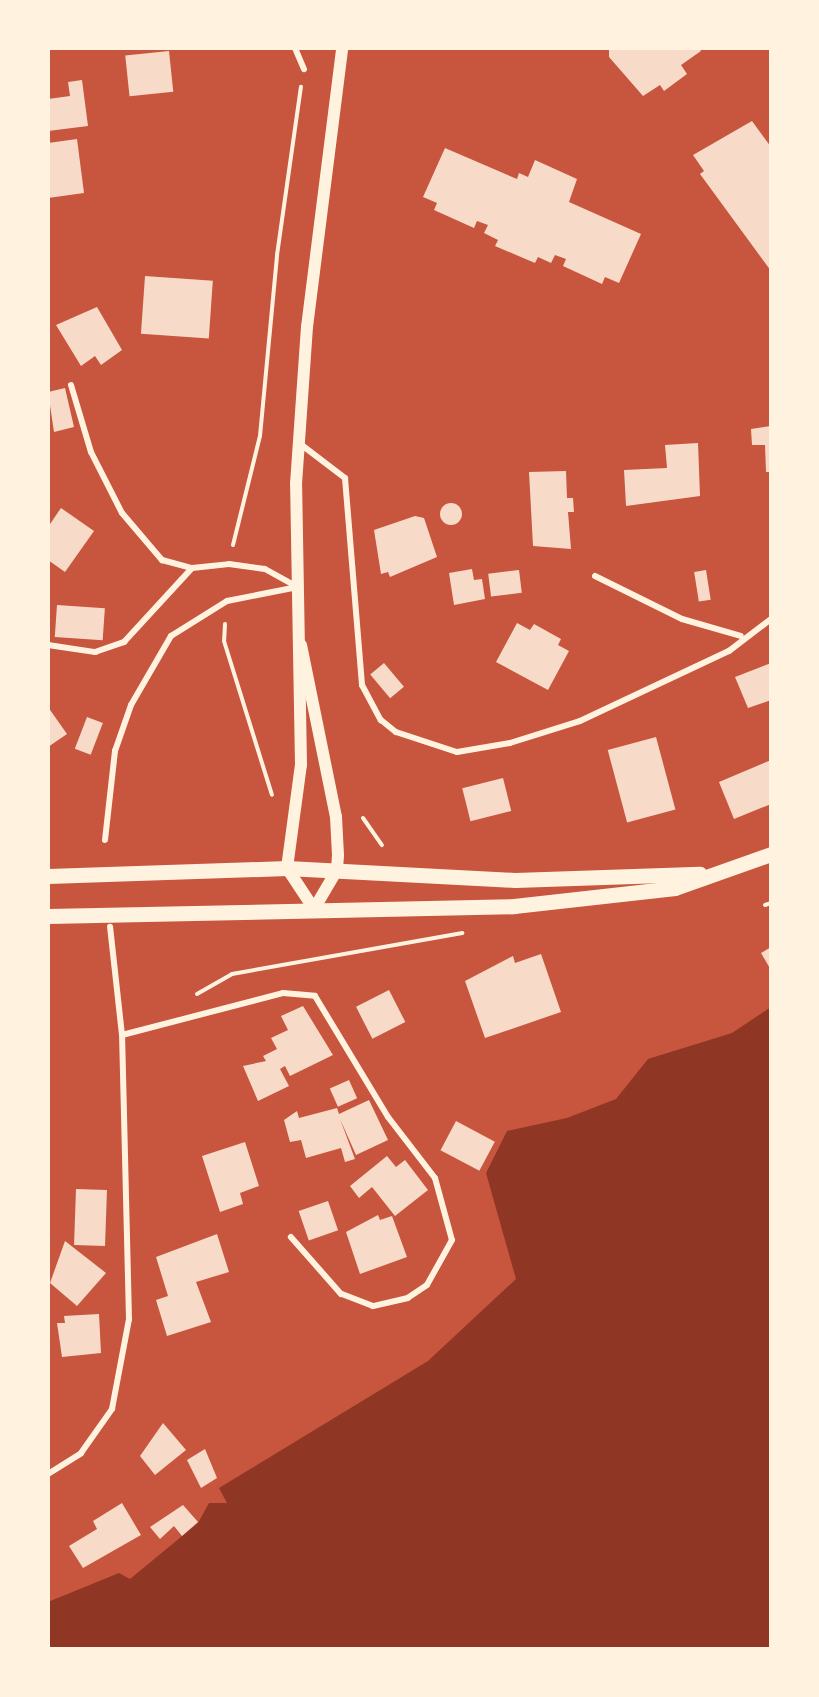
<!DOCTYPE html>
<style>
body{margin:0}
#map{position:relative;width:819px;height:1697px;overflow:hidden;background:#c8553d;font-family:"Golos Text",sans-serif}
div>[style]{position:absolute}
.water>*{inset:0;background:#8f3625}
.building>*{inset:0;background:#f7dbc8;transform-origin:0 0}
.round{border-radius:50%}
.path>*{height:4px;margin:-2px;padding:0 2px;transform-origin:2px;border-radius:2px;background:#fff3e0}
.minor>*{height:6px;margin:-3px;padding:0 3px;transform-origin:3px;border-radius:3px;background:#fff3e0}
.secondary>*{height:12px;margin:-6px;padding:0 6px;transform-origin:6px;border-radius:6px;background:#fff3e0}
.primary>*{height:15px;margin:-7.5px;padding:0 7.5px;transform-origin:7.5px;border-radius:7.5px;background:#fff3e0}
span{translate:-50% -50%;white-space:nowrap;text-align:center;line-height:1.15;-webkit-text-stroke:4.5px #fff3e0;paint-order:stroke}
.frame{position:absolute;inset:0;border:50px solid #fff3e0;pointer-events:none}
</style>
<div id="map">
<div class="water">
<div style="clip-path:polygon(771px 1007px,771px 1649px,48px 1649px,48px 1602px,119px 1573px,130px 1579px,198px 1523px,209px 1503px,227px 1503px,219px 1488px,428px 1361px,516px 1279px,486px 1173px,507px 1131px,567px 1118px,616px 1099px,648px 1059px,732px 1033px)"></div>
</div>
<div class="building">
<div style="clip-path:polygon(609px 48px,699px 48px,701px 51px,681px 65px,687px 74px,664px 91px,660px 85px,643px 96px,609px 57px)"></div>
<div style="left:169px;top:51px;width:41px;height:44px;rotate:84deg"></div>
<div style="clip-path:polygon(82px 80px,88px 126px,48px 131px,48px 99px,70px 96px,68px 82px)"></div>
<div style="clip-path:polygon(752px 121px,771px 147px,771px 271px,700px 174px,704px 171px,693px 155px)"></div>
<div style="clip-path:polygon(77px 139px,84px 193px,48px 198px,48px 143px)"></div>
<div style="clip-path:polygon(445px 148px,517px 179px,519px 173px,528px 177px,535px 160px,577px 179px,569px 202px,641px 234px,619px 283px,605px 277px,602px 284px,563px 266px,566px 259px,555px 255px,551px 263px,538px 257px,535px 263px,495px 246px,498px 240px,484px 233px,488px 225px,477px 221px,474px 228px,434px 210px,437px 203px,423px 197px)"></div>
<div style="left:145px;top:276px;width:68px;height:58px;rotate:4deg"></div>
<div style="clip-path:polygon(97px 307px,122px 350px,101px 365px,95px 356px,81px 366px,56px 325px)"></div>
<div style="clip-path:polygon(65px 388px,74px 427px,54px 432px,48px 392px)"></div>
<div style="clip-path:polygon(771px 426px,771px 472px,766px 472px,765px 445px,752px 445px,751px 429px)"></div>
<div style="clip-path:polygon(698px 443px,700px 496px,626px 506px,624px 470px,667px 468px,665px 445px)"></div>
<div style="clip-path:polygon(566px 471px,567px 498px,573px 498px,574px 512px,568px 512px,571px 549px,533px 546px,529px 472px)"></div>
<div class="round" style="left:440px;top:503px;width:22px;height:22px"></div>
<div style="clip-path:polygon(61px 508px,94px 531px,65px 572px,48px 560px,48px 527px)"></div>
<div style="clip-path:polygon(415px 516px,424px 518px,437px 557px,390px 577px,388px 572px,381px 574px,374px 530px)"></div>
<div style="clip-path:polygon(472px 569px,474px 580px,482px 579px,485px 599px,454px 605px,449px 573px)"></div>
<div style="left:519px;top:570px;width:23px;height:31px;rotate:83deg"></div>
<div style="left:706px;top:570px;width:30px;height:12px;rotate:81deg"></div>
<div style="left:57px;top:605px;width:48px;height:32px;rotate:4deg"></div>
<div style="clip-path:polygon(517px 623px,530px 630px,534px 624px,561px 639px,558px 645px,569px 651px,548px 690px,496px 662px)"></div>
<div style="left:384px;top:663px;width:31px;height:18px;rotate:50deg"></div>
<div style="clip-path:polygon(771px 663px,771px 700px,748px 708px,735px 677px)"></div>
<div style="clip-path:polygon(48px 707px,67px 734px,48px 747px)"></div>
<div style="left:87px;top:717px;width:17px;height:34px;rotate:21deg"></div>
<div style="left:656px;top:737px;width:75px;height:50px;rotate:75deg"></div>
<div style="clip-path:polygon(771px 760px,771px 804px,734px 819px,719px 782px)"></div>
<div style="left:503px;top:778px;width:34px;height:42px;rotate:76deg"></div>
<div style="clip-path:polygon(771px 947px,771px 970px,761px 953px)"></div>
<div style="clip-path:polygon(541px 954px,561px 1012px,485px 1038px,465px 981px,513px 956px,515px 963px)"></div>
<div style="left:389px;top:990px;width:36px;height:37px;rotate:63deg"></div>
<div style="clip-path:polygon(303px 1006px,333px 1055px,290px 1076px,285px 1066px,280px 1069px,289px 1086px,258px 1101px,243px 1066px,266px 1061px,263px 1056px,277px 1049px,271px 1038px,288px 1030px,281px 1016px)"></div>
<div style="left:349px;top:1080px;width:20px;height:21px;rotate:66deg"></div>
<div style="clip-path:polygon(369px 1100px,388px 1140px,356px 1155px,340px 1119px,355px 1159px,345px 1162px,341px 1148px,306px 1158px,301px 1140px,290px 1142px,284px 1120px,297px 1111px,299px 1118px,337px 1108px,339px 1114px)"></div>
<div style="left:456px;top:1121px;width:44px;height:33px;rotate:28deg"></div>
<div style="clip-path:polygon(245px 1142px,259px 1186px,240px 1193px,243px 1204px,220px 1212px,202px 1156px)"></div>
<div style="clip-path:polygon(387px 1156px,396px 1167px,405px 1160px,428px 1190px,395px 1216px,372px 1187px,359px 1198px,350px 1186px)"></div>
<div style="left:76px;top:1189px;width:31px;height:56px;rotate:2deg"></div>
<div style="left:328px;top:1201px;width:31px;height:31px;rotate:71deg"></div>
<div style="clip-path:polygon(378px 1215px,380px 1220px,392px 1216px,407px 1257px,360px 1274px,346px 1232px)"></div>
<div style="clip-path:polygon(217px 1234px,229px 1272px,196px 1282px,211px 1322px,167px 1336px,156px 1300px,168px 1296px,156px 1257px)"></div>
<div style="clip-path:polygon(65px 1241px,106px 1273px,77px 1306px,50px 1283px)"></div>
<div style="clip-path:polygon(99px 1314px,101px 1353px,62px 1357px,57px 1323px,65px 1323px,64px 1316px)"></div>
<div style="clip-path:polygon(163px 1423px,186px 1450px,155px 1475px,140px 1456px)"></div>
<div style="clip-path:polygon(205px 1449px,217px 1478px,201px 1488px,187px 1460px)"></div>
<div style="clip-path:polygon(122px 1503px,141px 1535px,83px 1568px,69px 1546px,97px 1529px,93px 1521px)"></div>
<div style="clip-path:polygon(183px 1505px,198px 1522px,182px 1536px,174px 1526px,160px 1539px,150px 1527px)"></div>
</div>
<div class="path">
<div style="left:233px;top:545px;width:112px;rotate:-76.1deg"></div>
<div style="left:260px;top:436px;width:182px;rotate:-84.6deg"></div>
<div style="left:277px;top:255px;width:170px;rotate:-81.9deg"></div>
<div style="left:225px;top:624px;width:17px;rotate:93deg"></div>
<div style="left:224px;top:641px;width:161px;rotate:72.7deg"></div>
<div style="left:363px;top:818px;width:33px;rotate:55deg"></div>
<div style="left:765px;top:905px;width:6px;rotate:-18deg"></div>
<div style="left:197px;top:994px;width:40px;rotate:-29.7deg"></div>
<div style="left:232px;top:974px;width:234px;rotate:-10.1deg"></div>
</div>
<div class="minor">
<div style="left:295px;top:48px;width:23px;rotate:67deg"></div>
<div style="left:71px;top:385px;width:70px;rotate:73.4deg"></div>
<div style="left:91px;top:452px;width:68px;rotate:63.1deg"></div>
<div style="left:122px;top:513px;width:62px;rotate:49.6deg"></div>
<div style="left:162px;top:560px;width:31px;rotate:15deg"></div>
<div style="left:192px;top:568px;width:37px;rotate:-6deg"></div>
<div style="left:229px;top:564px;width:36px;rotate:8deg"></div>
<div style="left:265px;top:569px;width:38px;rotate:29deg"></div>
<div style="left:299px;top:443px;width:58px;rotate:37.3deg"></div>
<div style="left:345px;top:478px;width:208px;rotate:85.3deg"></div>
<div style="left:362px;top:685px;width:40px;rotate:62deg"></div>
<div style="left:381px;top:720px;width:19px;rotate:39deg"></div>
<div style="left:396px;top:732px;width:64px;rotate:18.2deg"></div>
<div style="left:457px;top:752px;width:54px;rotate:-9.6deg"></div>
<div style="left:510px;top:743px;width:73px;rotate:-17.4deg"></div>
<div style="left:580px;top:721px;width:165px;rotate:-25.2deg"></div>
<div style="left:729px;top:651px;width:53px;rotate:-37.3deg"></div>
<div style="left:595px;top:576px;width:97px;rotate:26.3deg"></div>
<div style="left:682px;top:619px;width:61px;rotate:16.1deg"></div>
<div style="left:48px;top:645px;width:48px;rotate:8.5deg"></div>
<div style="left:95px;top:652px;width:31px;rotate:-19deg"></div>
<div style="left:124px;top:642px;width:100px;rotate:-47.4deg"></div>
<div style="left:105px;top:840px;width:90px;rotate:-83.6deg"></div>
<div style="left:115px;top:751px;width:49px;rotate:-70.8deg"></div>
<div style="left:131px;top:705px;width:80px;rotate:-59.9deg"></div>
<div style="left:171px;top:636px;width:66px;rotate:-32deg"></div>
<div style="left:227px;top:601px;width:72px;rotate:-11.2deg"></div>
<div style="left:122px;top:1035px;width:166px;rotate:-14.6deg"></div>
<div style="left:283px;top:993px;width:32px;rotate:5deg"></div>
<div style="left:315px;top:996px;width:141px;rotate:58.9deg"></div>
<div style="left:388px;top:1117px;width:77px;rotate:52.4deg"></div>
<div style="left:435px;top:1178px;width:64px;rotate:74.7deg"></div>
<div style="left:452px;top:1240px;width:51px;rotate:119.1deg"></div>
<div style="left:427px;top:1285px;width:23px;rotate:146deg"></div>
<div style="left:408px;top:1298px;width:36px;rotate:167deg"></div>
<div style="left:373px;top:1306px;width:34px;rotate:-159deg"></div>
<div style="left:341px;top:1294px;width:76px;rotate:-131.3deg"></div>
<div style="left:48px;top:1474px;width:39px;rotate:-32deg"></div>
<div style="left:81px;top:1453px;width:54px;rotate:-54.8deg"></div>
<div style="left:112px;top:1409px;width:92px;rotate:-79.3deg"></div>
<div style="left:129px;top:1319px;width:284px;rotate:-91.4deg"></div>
<div style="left:122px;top:1035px;width:109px;rotate:-96.3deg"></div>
</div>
<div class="secondary">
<div style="left:301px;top:645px;width:176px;rotate:78.5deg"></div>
<div style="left:336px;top:817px;width:38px;rotate:87deg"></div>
<div style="left:338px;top:855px;width:15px;rotate:94deg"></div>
<div style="left:337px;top:870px;width:45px;rotate:120.5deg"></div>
<div style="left:314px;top:909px;width:49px;rotate:-123.4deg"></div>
<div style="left:287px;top:868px;width:104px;rotate:-82.3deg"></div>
<div style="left:301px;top:765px;width:281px;rotate:-91deg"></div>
<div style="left:296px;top:484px;width:157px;rotate:-86deg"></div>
<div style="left:307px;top:327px;width:281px;rotate:-82.8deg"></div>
</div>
<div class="primary">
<div style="left:48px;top:876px;width:239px;rotate:-1.9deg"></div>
<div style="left:287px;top:868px;width:228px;rotate:3deg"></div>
<div style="left:515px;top:880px;width:185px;rotate:-1.9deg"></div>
<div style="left:48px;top:916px;width:466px;rotate:-1.2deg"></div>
<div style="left:514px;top:906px;width:162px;rotate:-6.4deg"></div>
<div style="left:675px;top:888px;width:102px;rotate:-19.5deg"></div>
</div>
<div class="frame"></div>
</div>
